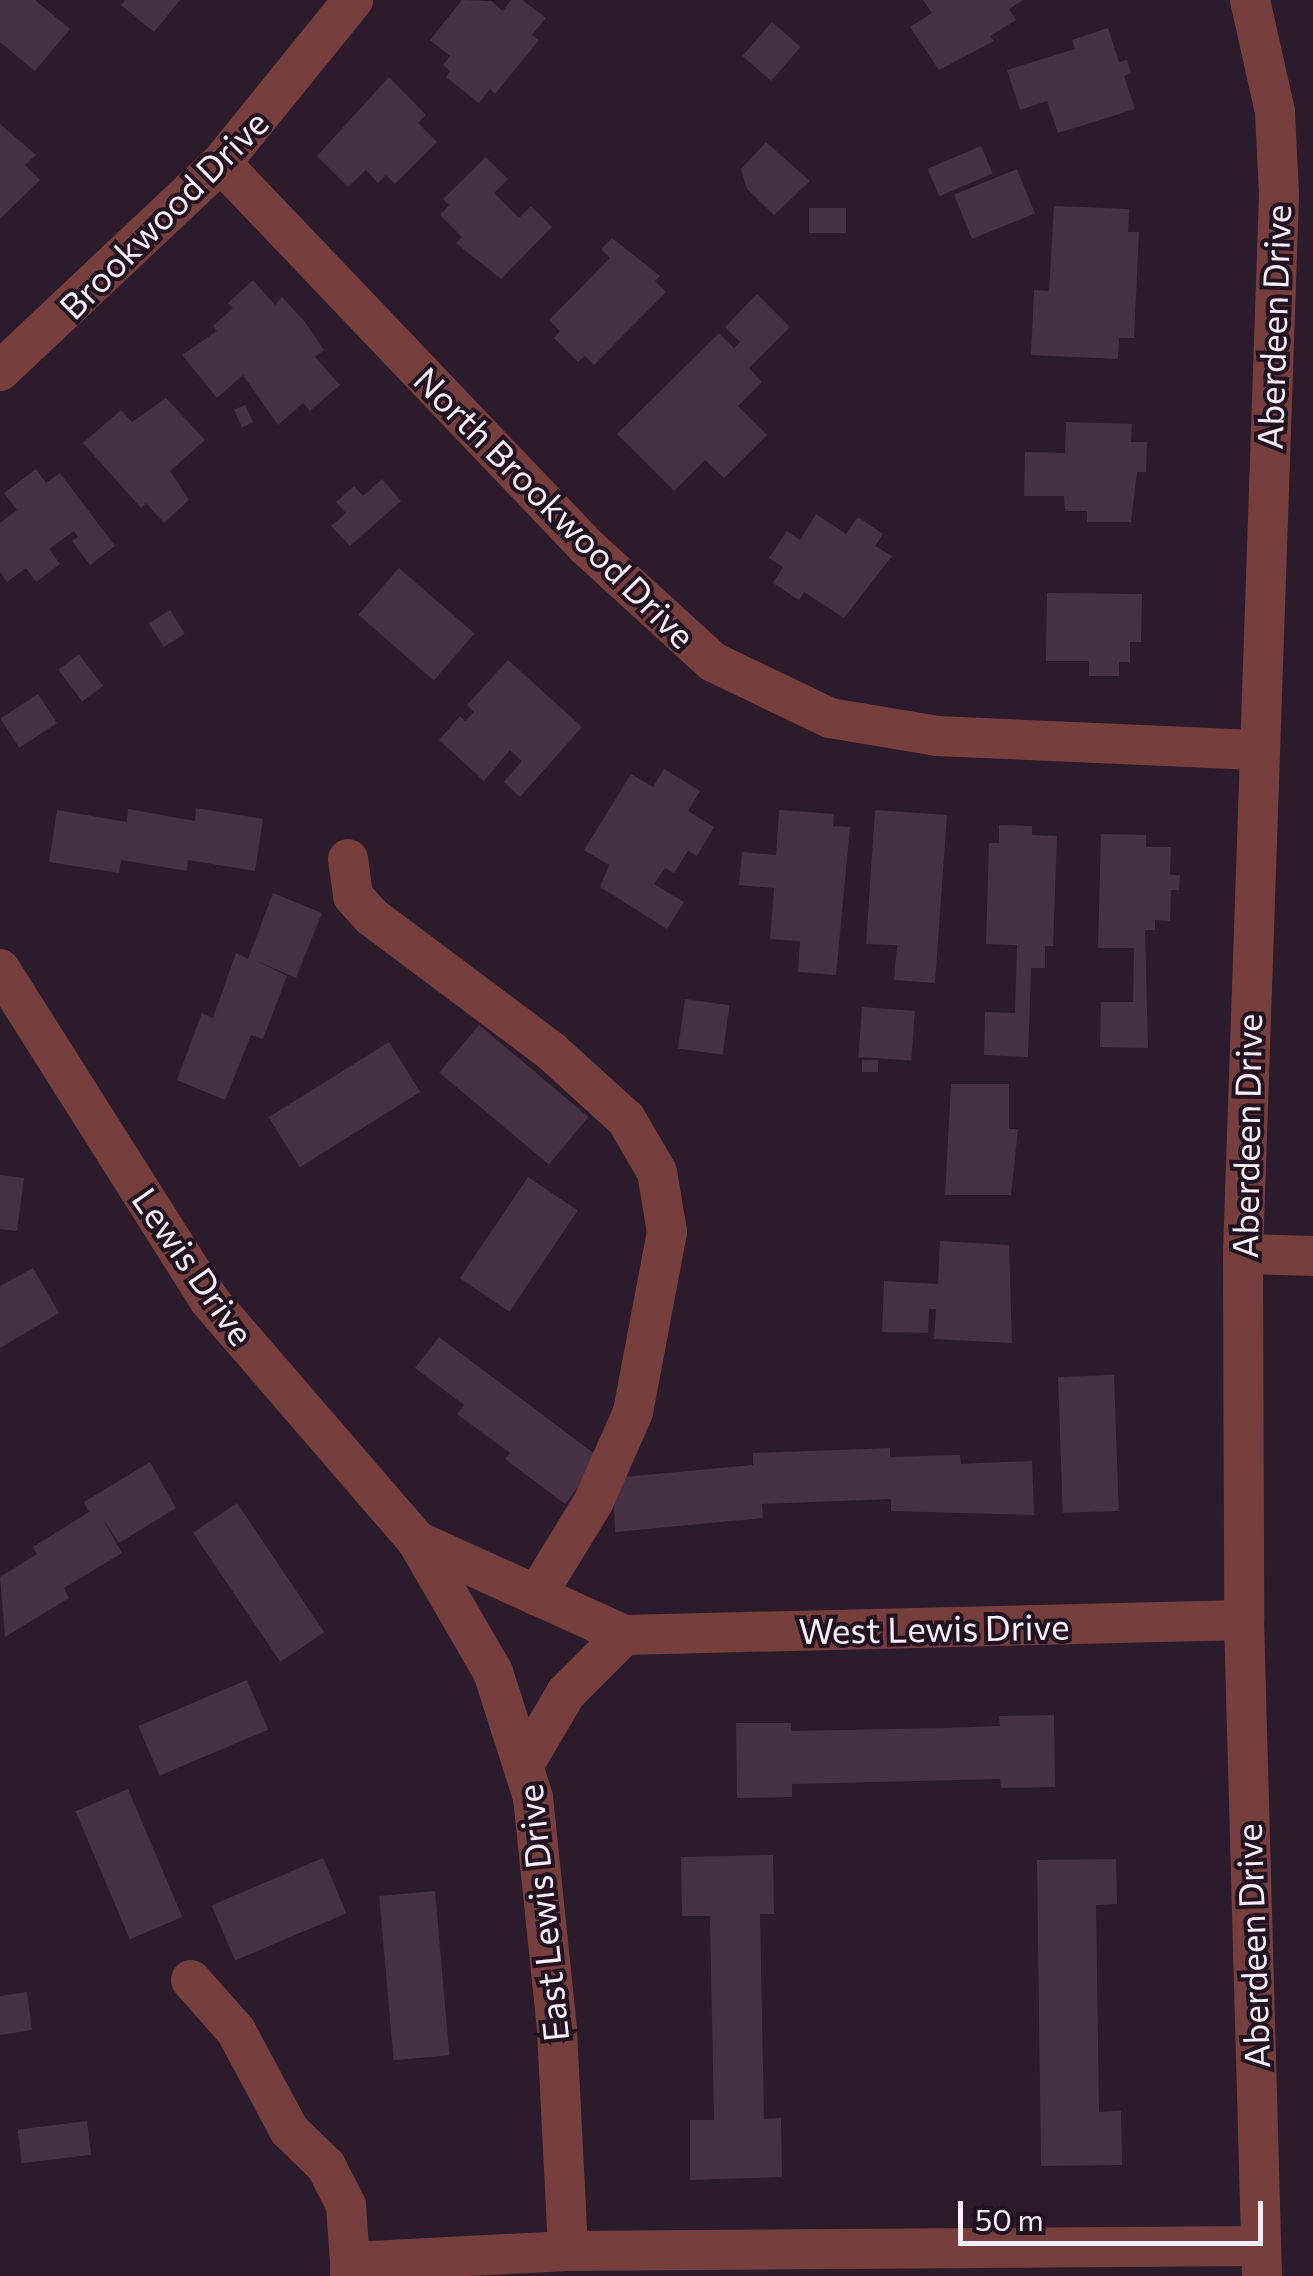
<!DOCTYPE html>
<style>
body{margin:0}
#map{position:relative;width:1313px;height:2276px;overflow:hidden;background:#2c1b2b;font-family:Commissioner,sans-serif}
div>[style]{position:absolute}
.building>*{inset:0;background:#453344;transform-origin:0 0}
.minor>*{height:40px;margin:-20px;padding:0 20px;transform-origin:20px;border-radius:20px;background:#763f3d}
span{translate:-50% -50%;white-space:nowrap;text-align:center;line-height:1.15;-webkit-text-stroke:8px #221221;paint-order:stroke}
.street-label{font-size:35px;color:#faeff9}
.scale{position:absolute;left:958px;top:2201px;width:305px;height:45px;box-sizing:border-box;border:5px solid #faeff9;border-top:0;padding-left:12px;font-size:30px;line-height:35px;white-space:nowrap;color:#faeff9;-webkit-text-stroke:8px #221221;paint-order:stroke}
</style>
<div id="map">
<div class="building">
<div style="clip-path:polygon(0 0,35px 0,70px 29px,35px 71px,0 42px)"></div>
<div style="clip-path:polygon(125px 0,180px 0,154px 32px,121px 5px)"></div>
<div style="clip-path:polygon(462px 0,491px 1px,503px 11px,511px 0,522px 0,546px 18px,532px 35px,539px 40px,495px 94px,490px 89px,479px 103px,446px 77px,450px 71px,443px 65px,450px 56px,430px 40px)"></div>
<div style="clip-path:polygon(923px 0,1023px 0,1009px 9px,1016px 20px,990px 36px,994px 41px,939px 70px,910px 27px,932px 13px)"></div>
<div style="left:772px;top:22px;width:38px;height:45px;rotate:41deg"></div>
<div style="clip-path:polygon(1108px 28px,1119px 62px,1127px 60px,1131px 73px,1124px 76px,1135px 109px,1058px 133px,1047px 101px,1020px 110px,1007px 70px,1075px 49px,1072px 40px)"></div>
<div style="clip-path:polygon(389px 77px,426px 115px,418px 123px,437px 142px,395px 184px,386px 175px,378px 183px,366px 170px,348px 187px,317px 156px)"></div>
<div style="clip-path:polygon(0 124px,36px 155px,25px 165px,40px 180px,0 219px)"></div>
<div style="clip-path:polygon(766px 142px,810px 181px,774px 215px,747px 189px,741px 169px)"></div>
<div style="left:981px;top:146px;width:30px;height:58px;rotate:67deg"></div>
<div style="clip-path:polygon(486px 157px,508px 179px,494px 193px,519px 218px,531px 206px,552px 227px,501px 279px,456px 243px,462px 237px,440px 215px,449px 205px,443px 199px)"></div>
<div style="left:1017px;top:169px;width:48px;height:68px;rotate:68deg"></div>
<div style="clip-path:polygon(1054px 206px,1129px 209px,1128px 232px,1139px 232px,1134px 338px,1119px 338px,1118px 359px,1031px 355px,1034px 290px,1049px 291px)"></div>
<div style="left:809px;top:208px;width:37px;height:25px"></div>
<div style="clip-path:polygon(612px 238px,660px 276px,655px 281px,666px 292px,594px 365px,585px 356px,578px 362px,554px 338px,560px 331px,549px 320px,610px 258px,601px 249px)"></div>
<div style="clip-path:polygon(253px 280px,275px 305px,282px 297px,305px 322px,324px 350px,315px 357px,340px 385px,310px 411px,303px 403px,278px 425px,243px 375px,217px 398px,182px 355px,217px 331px,213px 326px,233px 308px,228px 303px)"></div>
<div style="clip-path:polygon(757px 294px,790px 327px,749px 368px,762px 382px,738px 406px,767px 435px,724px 478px,705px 460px,674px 491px,617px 434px,719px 333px,734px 348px,740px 342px,725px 327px)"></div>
<div style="clip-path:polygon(166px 398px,205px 440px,170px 471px,189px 500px,164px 523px,146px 503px,141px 508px,83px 443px,121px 410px,132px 422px)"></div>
<div style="left:245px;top:405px;width:19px;height:12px;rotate:65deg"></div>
<div style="clip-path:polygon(1066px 422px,1132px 424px,1131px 442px,1147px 442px,1146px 472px,1137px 472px,1131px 522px,1087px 522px,1087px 511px,1065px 511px,1064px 496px,1024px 496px,1025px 452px,1065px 453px)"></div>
<div style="clip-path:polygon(36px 469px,46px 483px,60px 473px,115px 546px,90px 565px,72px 541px,78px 537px,74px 531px,49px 549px,60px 564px,36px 582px,26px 568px,7px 582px,0 572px,0 523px,17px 510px,4px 493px)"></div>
<div style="clip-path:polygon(382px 479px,401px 501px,350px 546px,331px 526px,346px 513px,336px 502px,354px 486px,363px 496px)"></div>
<div style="clip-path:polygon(816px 514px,846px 534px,858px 517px,883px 534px,875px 546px,892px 556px,844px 618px,804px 592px,799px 600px,773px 583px,783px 567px,769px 558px,787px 531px,800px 540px)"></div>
<div style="left:399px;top:568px;width:100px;height:62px;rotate:41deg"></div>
<div style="clip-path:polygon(1047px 593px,1142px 594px,1141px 642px,1130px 642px,1130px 662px,1119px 662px,1119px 676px,1089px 676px,1089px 661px,1046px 661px)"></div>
<div style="left:170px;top:610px;width:28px;height:25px;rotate:58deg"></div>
<div style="left:79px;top:654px;width:40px;height:26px;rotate:53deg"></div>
<div style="clip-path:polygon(508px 660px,582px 727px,520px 797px,504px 782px,522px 761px,510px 750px,484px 781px,439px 740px,460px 716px,465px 721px,474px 712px,467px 705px)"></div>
<div style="left:38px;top:694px;width:35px;height:45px;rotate:57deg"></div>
<div style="clip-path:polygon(664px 769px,700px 791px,688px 811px,714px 827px,697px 856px,688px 851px,674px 873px,665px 868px,654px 884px,684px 902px,667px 929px,600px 887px,609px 865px,584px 850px,631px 774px,653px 787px)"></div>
<div style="clip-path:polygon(196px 808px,263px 819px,255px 871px,188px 860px,187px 871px,121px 860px,119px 873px,49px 862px,57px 810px,127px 822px,128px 809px,195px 821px)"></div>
<div style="clip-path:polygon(779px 810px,834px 814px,833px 826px,850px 827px,836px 975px,798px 972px,800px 941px,770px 939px,774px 888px,739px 885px,742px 852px,776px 855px)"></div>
<div style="clip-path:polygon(875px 810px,947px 815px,935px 983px,894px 980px,897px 945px,866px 944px)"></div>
<div style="clip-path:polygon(999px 825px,1032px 826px,1032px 835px,1057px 836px,1053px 946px,1045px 946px,1045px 968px,1031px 968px,1028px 1057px,984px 1055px,985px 1012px,1015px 1013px,1017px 945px,986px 944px,989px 843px,999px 843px)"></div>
<div style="clip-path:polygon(1101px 834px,1146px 835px,1146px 847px,1171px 847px,1170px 875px,1180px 875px,1179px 890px,1171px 890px,1170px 921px,1155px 920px,1155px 930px,1145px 930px,1148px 1048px,1100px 1047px,1101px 1002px,1133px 1002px,1134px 948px,1098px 948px)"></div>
<div style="clip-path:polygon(273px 893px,322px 913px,296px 978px,253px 959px,287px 976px,263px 1039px,251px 1035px,225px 1100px,177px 1080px,202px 1013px,213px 1018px,236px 953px,248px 959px)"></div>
<div style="left:685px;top:999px;width:45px;height:50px;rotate:8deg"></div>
<div style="left:862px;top:1007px;width:53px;height:50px;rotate:4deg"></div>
<div style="left:479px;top:1025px;width:143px;height:62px;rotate:40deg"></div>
<div style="left:389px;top:1042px;width:59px;height:142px;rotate:58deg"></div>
<div style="left:862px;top:1060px;width:16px;height:12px"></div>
<div style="clip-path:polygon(951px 1084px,1009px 1084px,1009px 1129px,1018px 1129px,1011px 1195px,945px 1195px)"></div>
<div style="clip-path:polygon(0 1175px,24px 1178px,17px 1231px,0 1229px)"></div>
<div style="left:528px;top:1177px;width:60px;height:122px;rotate:34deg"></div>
<div style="clip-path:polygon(940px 1241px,1009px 1245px,1012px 1343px,934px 1339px,936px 1309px,929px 1309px,928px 1333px,882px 1332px,884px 1281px,938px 1284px)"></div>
<div style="clip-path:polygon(33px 1268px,59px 1313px,0 1348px,0 1286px)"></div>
<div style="clip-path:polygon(439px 1337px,600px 1458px,565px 1504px,505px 1459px,510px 1453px,457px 1414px,464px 1405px,415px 1368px)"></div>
<div style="left:1114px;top:1375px;width:136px;height:56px;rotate:88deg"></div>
<div style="clip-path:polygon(890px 1448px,890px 1457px,960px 1455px,961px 1464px,1032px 1461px,1034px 1515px,891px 1511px,891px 1499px,762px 1504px,763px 1518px,615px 1532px,613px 1478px,753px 1465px,753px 1453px)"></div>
<div style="clip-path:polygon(150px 1462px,176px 1508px,119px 1543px,103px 1519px,122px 1553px,64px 1588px,69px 1598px,5px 1637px,0 1577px,37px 1554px,33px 1547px,89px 1512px,84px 1502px)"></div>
<div style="left:237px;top:1503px;width:156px;height:53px;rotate:56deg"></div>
<div style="left:247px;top:1680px;width:54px;height:118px;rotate:67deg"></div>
<div style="clip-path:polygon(1054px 1715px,1055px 1787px,1001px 1788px,1000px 1779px,792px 1784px,792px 1797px,737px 1798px,736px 1723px,791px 1723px,791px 1731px,946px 1728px,1000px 1726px,999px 1716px)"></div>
<div style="left:128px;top:1789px;width:139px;height:57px;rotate:67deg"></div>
<div style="clip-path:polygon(773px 1855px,774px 1914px,760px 1914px,764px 2119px,781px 2118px,782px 2177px,690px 2180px,690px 2120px,714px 2120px,710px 1916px,682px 1916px,681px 1857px)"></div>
<div style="left:323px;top:1858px;width:60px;height:121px;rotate:67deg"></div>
<div style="clip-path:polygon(1116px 1859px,1117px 1904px,1096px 1905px,1099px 2112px,1121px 2111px,1122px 2165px,1041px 2166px,1037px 1860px)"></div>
<div style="left:435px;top:1891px;width:165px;height:56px;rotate:85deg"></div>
<div style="clip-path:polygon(27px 1992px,32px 2030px,0 2035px,0 1996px)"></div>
<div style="left:87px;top:2121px;width:34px;height:70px;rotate:83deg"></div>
</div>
<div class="minor">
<div style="left:1250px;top:0;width:115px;rotate:77.4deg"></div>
<div style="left:1275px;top:112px;width:83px;rotate:87.2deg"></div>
<div style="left:1279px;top:195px;width:1060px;rotate:91.95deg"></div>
<div style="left:1243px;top:1254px;width:366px;rotate:89.8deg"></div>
<div style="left:1244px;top:1620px;width:656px;rotate:88.43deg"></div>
<div style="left:221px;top:163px;width:530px;rotate:46.37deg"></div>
<div style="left:587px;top:547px;width:171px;rotate:42.4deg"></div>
<div style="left:713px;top:662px;width:130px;rotate:25.6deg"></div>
<div style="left:830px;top:718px;width:109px;rotate:9.5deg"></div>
<div style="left:937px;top:736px;width:319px;rotate:2.5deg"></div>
<div style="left:0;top:371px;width:303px;rotate:-43.3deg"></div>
<div style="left:221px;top:163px;width:210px;rotate:-51deg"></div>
<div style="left:348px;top:859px;width:37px;rotate:82deg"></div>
<div style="left:353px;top:896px;width:28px;rotate:48deg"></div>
<div style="left:372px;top:917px;width:224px;rotate:36.8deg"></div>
<div style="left:551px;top:1051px;width:101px;rotate:42.2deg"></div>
<div style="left:626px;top:1119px;width:61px;rotate:59.7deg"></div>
<div style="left:657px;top:1172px;width:61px;rotate:80.5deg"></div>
<div style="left:667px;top:1232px;width:183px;rotate:100.7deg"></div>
<div style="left:633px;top:1412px;width:97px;rotate:113.7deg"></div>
<div style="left:594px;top:1501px;width:111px;rotate:121.4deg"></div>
<div style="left:0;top:969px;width:391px;rotate:57.7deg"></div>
<div style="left:209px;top:1300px;width:318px;rotate:49.2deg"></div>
<div style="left:417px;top:1541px;width:151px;rotate:59.9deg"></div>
<div style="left:493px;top:1672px;width:131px;rotate:72.3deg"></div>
<div style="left:533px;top:1797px;width:235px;rotate:84.1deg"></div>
<div style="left:557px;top:2031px;width:220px;rotate:87.1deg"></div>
<div style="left:1243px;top:1254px;width:70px;rotate:1.6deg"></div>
<div style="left:417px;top:1541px;width:227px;rotate:24.4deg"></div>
<div style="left:525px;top:1763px;width:81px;rotate:-59.6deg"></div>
<div style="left:566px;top:1693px;width:82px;rotate:-45deg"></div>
<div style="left:624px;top:1635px;width:620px;rotate:-1.39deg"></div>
<div style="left:191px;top:1980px;width:68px;rotate:48.6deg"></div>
<div style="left:236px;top:2031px;width:112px;rotate:61.8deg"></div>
<div style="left:289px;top:2130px;width:52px;rotate:44.2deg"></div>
<div style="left:326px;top:2166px;width:44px;rotate:62.9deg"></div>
<div style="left:346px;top:2205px;width:57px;rotate:86deg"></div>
<div style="left:350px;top:2276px;width:14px;rotate:-90deg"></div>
<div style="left:350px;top:2262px;width:218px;rotate:-2.9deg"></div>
<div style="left:568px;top:2251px;width:692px;rotate:-0.41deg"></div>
</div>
<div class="street-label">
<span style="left:163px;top:214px;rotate:-45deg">Brookwood Drive</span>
<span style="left:1273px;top:327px;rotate:-88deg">Aberdeen Drive</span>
<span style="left:555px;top:507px;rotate:45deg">North Brookwood Drive</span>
<span style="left:1246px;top:1136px;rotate:-89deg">Aberdeen Drive</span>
<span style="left:194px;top:1266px;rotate:55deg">Lewis Drive</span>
<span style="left:934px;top:1628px;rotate:-1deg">West Lewis Drive</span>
<span style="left:542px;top:1913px;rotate:-96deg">East Lewis Drive</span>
<span style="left:1252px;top:1946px;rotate:-92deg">Aberdeen Drive</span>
</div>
<div class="scale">50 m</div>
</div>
